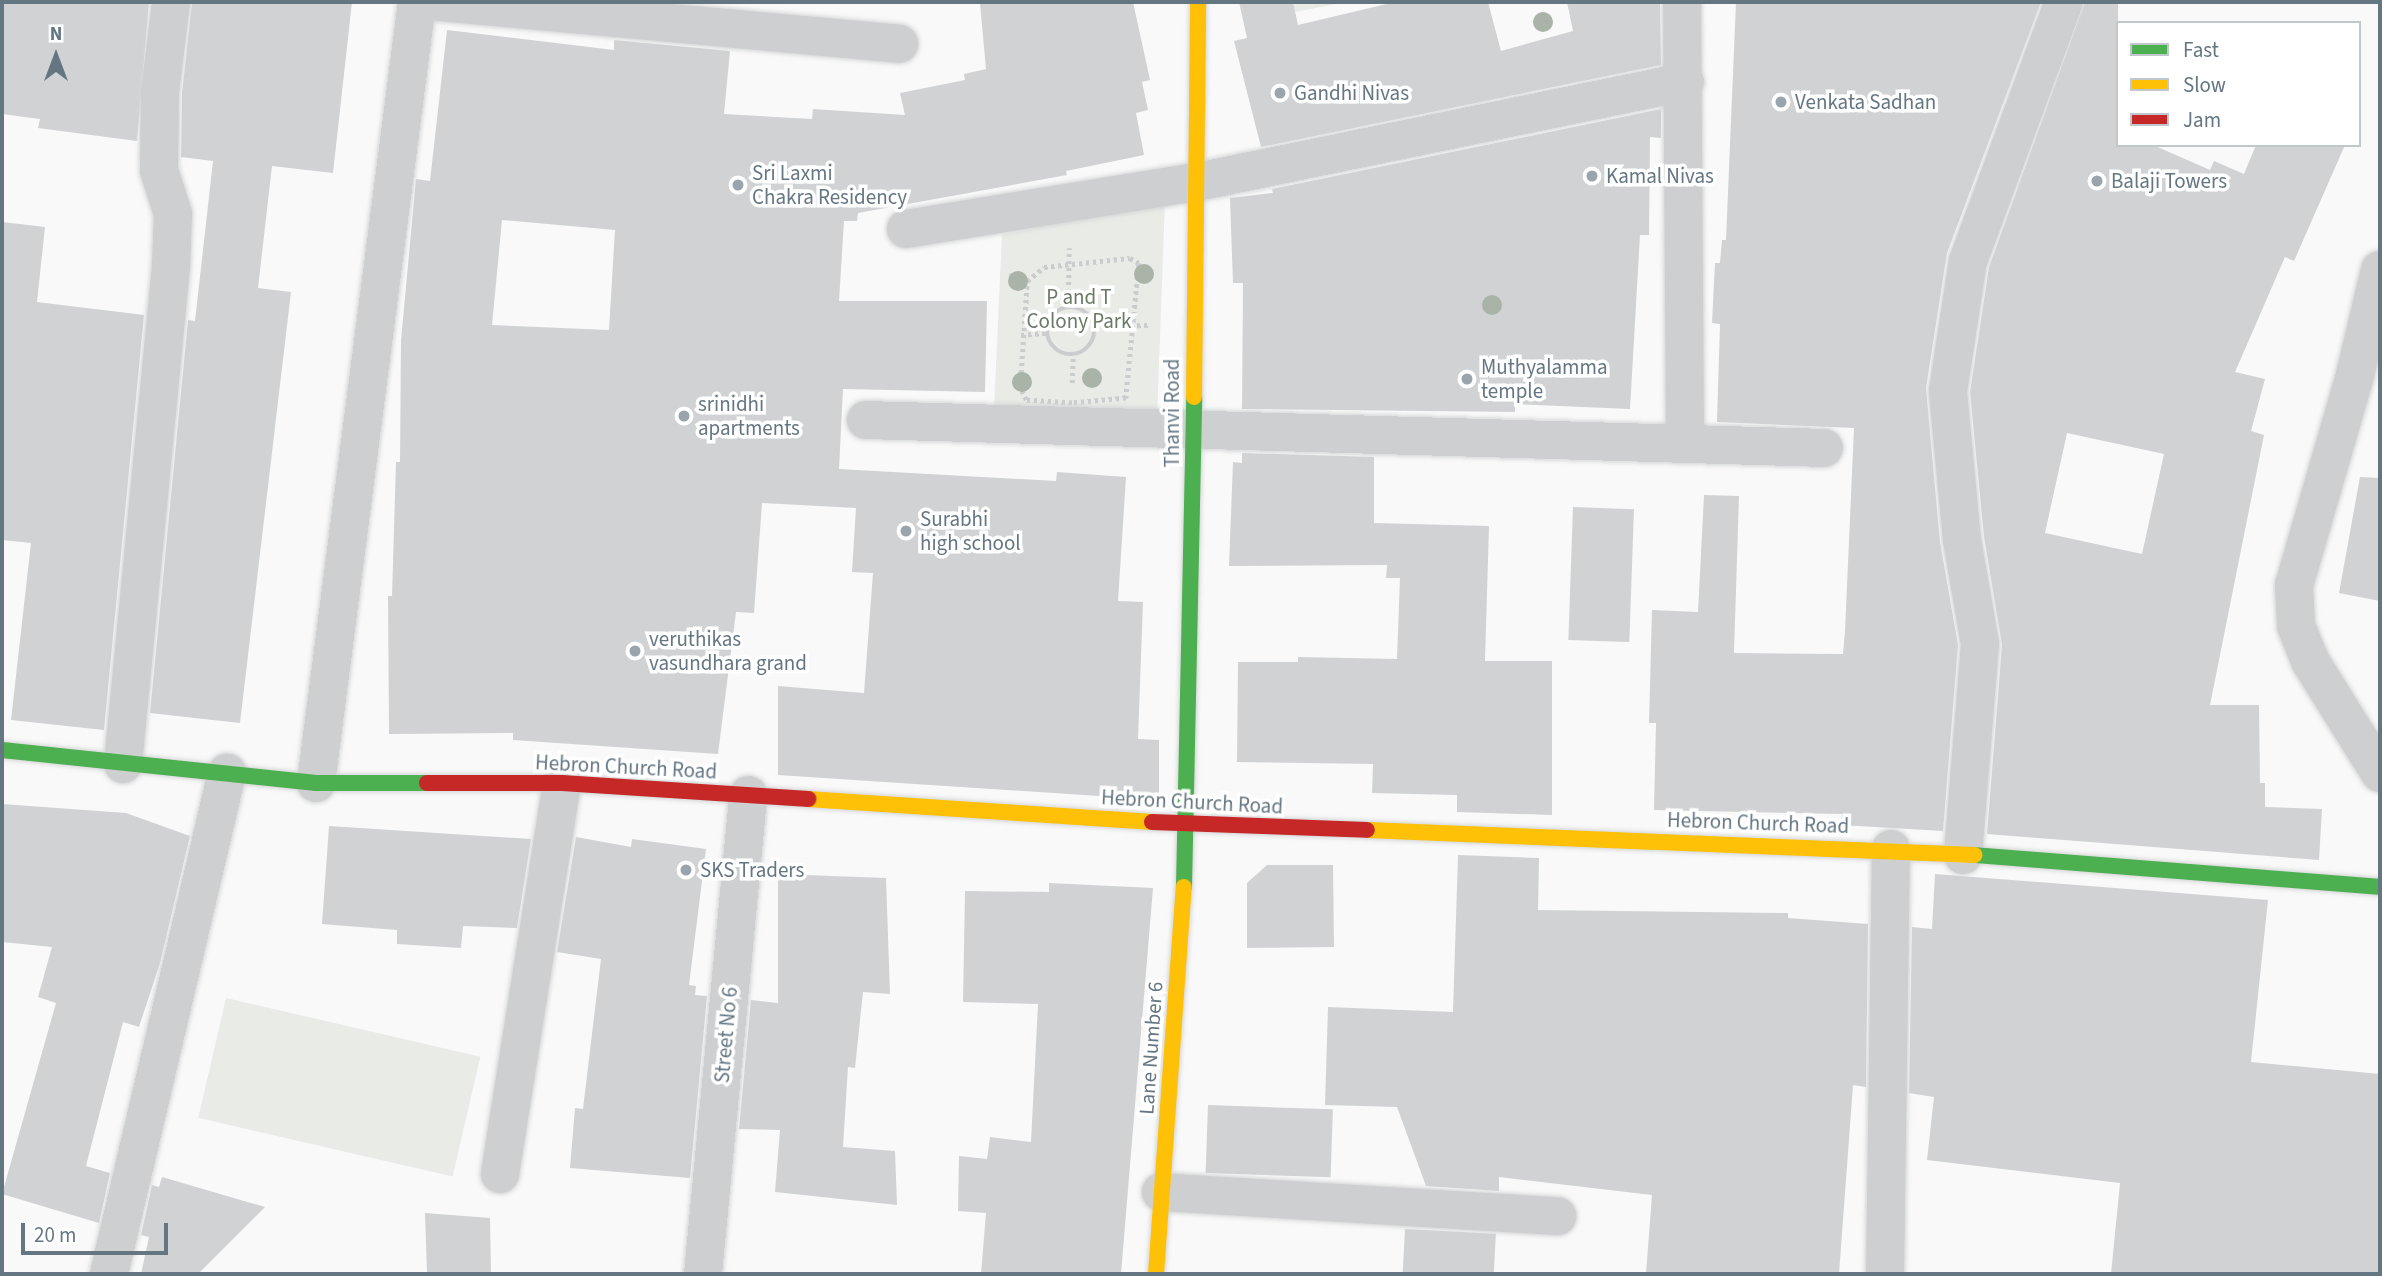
<!DOCTYPE html>
<style>
body{margin:0}
#map{position:relative;width:2382px;height:1276px;overflow:hidden;background:#f9f9f9;font-family:"Source Sans 3",sans-serif}
div>[style]{position:absolute}
.green>*{inset:0;background:#e8ebe6;transform-origin:0 0}
.building>*{inset:0;background:#d0d2d3;transform-origin:0 0}
.path>*{height:4.5px;margin-top:-2.25px;transform-origin:0;background:repeating-linear-gradient(90deg,#cbcccd 0 3.5px,transparent 0 7px)}
.path>.ring{margin:-2.25px;padding:0;box-sizing:content-box;background:none;border:4.5px solid #cbcccd;border-radius:50%}
.roads{filter:drop-shadow(0 0 2px #d5d6d7) drop-shadow(0 0 2px #d5d6d7)}
.street>*{height:38px;margin:-19px;padding:0 19px;transform-origin:19px;border-radius:19px;background:#cecfd0}
.fast>*{height:16px;margin:-8px;padding:0 8px;transform-origin:8px;border-radius:8px;background:#4caf50}
.slow>*{height:16px;margin:-8px;padding:0 8px;transform-origin:8px;border-radius:8px;background:#ffc107}
.jam>*{height:16px;margin:-8px;padding:0 8px;transform-origin:8px;border-radius:8px;background:#c62828}
.trees>*{width:20px;height:20px;margin:-10px;border-radius:50%;background:#a9b3a7}
.dots>*{width:19px;height:19px;translate:-50% -50%;box-sizing:border-box;border:4px solid #fff;border-radius:50%}
span{translate:-50% -50%;white-space:nowrap;text-align:center;line-height:1.15;-webkit-text-stroke:7px #fff;paint-order:stroke}
.poi-label{font-size:21px;color:#657683}
.left{translate:0 -50%;text-align:left}
.park-label{font-size:21px;color:#687a64}
.street-label{font-size:21px;color:#657683}
.frame{position:absolute;inset:0;border:4px solid #657683;pointer-events:none}
.legend{position:absolute;left:2116px;top:21px;width:245px;height:126px;box-sizing:border-box;background:#fff;border:2px solid #c1c8cd;margin:0;padding:9px 12px;list-style:none;font-size:21px;color:#657683}
.legend li{display:flex;align-items:center;gap:14px;height:35px}
.legend b{width:35px;border:2px solid #c1c8cd}
.north{position:absolute;left:21px;top:21px;width:70px;height:70px;-webkit-text-stroke:5px #fff;paint-order:stroke;rotate:0deg;font-size:19px;font-weight:700;line-height:28px;text-align:center;color:#657683}
.north::after{content:'';display:block;margin:auto;width:24px;height:32px;background:#657683;clip-path:polygon(50% 0,100% 100%,50% 72%,0 100%)}
.scale{position:absolute;left:21px;top:1223px;width:147px;height:32px;box-sizing:border-box;border:4px solid #657683;border-top:0;padding-left:9px;font-size:21px;line-height:24px;white-space:nowrap;color:#657683;-webkit-text-stroke:5px #fff;paint-order:stroke}
</style>
<div id="map">
<div class="green">
<div style="clip-path:polygon(1293px 2px,1346px 2px,1295px 12px)"></div>
<div style="clip-path:polygon(1165px 200px,1157px 418px,994px 409px,1002px 235px)"></div>
<div style="left:226px;top:998px;width:261px;height:123px;rotate:13deg"></div>
</div>
<div class="building">
<div style="clip-path:polygon(2px 2px,149px 2px,137px 141px,38px 128px,40px 119px,2px 114px)"></div>
<div style="clip-path:polygon(192px 2px,352px 2px,333px 173px,272px 166px,258px 288px,291px 292px,240px 723px,150px 713px,188px 320px,195px 321px,213px 161px,181px 157px,182px 93px)"></div>
<div style="clip-path:polygon(evenodd,1133px 2px,1150px 80px,1142px 82px,1148px 110px,1136px 113px,1144px 155px,1066px 171px,1067px 175px,858px 213px,857px 221px,844px 221px,839px 301px,987px 301px,985px 392px,843px 389px,839px 469px,1056px 481px,1057px 472px,1126px 477px,1118px 601px,1143px 602px,1138px 739px,1159px 740px,1159px 800px,778px 775px,778px 686px,864px 693px,873px 573px,852px 572px,856px 508px,762px 503px,754px 613px,736px 612px,718px 754px,513px 740px,513px 733px,389px 734px,388px 596px,392px 596px,396px 462px,400px 462px,401px 340px,416px 179px,430px 181px,447px 30px,614px 50px,614px 40px,730px 51px,724px 114px,812px 119px,813px 109px,905px 115px,900px 93px,965px 80px,964px 74px,986px 69px,980px 3px,1133px 2px,502px 220px,615px 230px,609px 330px,492px 325px,502px 220px)"></div>
<div style="clip-path:polygon(1239px 2px,1293px 2px,1298px 25px,1395px 2px,1488px 2px,1501px 51px,1573px 31px,1567px 2px,1660px 2px,1661px 65px,1261px 147px,1234px 41px,1247px 38px)"></div>
<div style="clip-path:polygon(1736px 2px,2041px 2px,1947px 253px,1926px 388px,1940px 542px,1958px 645px,1943px 831px,1841px 825px,1842px 814px,1654px 810px,1656px 723px,1649px 723px,1652px 610px,1698px 612px,1704px 495px,1739px 496px,1734px 653px,1843px 654px,1845px 631px,1854px 428px,1717px 422px,1720px 324px,1712px 323px,1715px 263px,1720px 263px,1722px 240px,1726px 240px)"></div>
<div style="clip-path:polygon(evenodd,2085px 2px,2118px 2px,2118px 145px,2153px 145px,2210px 170px,2214px 161px,2244px 174px,2256px 145px,2345px 145px,2294px 261px,2285px 257px,2235px 372px,2265px 379px,2251px 431px,2264px 435px,2210px 705px,2259px 705px,2260px 783px,2265px 783px,2265px 807px,2322px 809px,2319px 860px,1987px 834px,2002px 645px,1984px 537px,1970px 392px,1989px 267px,2085px 2px,2067px 433px,2164px 454px,2142px 554px,2045px 533px,2067px 433px)"></div>
<div style="clip-path:polygon(1661px 109px,1661px 138px,1650px 137px,1649px 235px,1640px 235px,1630px 409px,1515px 404px,1515px 412px,1242px 409px,1243px 283px,1233px 283px,1230px 198px,1273px 193px,1272px 189px)"></div>
<div style="clip-path:polygon(2px 222px,45px 227px,37px 302px,144px 315px,104px 730px,11px 720px,31px 543px,2px 540px)"></div>
<div style="clip-path:polygon(1242px 453px,1374px 457px,1374px 523px,1489px 526px,1485px 661px,1552px 661px,1552px 815px,1457px 812px,1457px 795px,1372px 793px,1373px 764px,1237px 762px,1238px 662px,1298px 662px,1298px 657px,1397px 659px,1400px 578px,1386px 578px,1387px 565px,1229px 566px,1233px 462px,1242px 463px)"></div>
<div style="clip-path:polygon(2360px 477px,2380px 478px,2380px 601px,2339px 593px)"></div>
<div style="left:1573px;top:507px;width:61px;height:133px;rotate:2deg"></div>
<div style="clip-path:polygon(2px 804px,126px 813px,190px 836px,160px 963px,139px 1027px,123px 1022px,86px 1166px,110px 1173px,99px 1223px,2px 1194px,56px 1003px,38px 997px,52px 947px,2px 942px)"></div>
<div style="clip-path:polygon(329px 826px,531px 839px,517px 928px,463px 926px,461px 948px,397px 944px,397px 930px,322px 924px)"></div>
<div style="clip-path:polygon(576px 837px,631px 847px,632px 839px,706px 849px,689px 985px,696px 986px,695px 995px,707px 996px,690px 1178px,570px 1168px,575px 1108px,583px 1109px,601px 959px,557px 952px)"></div>
<div style="clip-path:polygon(1458px 855px,1539px 858px,1538px 910px,1788px 913px,1788px 918px,1868px 924px,1866px 1087px,1853px 1085px,1839px 1274px,1646px 1274px,1652px 1195px,1499px 1177px,1499px 1191px,1426px 1186px,1397px 1107px,1325px 1105px,1328px 1007px,1453px 1012px)"></div>
<div style="clip-path:polygon(1267px 865px,1333px 865px,1334px 947px,1247px 948px,1247px 883px)"></div>
<div style="clip-path:polygon(778px 874px,886px 878px,890px 994px,863px 992px,855px 1068px,848px 1067px,843px 1147px,895px 1151px,897px 1205px,775px 1192px,780px 1130px,739px 1129px,751px 1000px,778px 1003px)"></div>
<div style="clip-path:polygon(1935px 874px,2268px 900px,2251px 1062px,2380px 1074px,2380px 1274px,2111px 1274px,2120px 1183px,1927px 1160px,1934px 1097px,1909px 1093px,1912px 927px,1932px 929px)"></div>
<div style="clip-path:polygon(1049px 883px,1153px 888px,1121px 1274px,981px 1274px,986px 1213px,958px 1211px,959px 1156px,987px 1159px,990px 1137px,1031px 1142px,1038px 1004px,963px 1002px,965px 891px,1049px 892px)"></div>
<div style="left:1208px;top:1105px;width:125px;height:68px;rotate:2deg"></div>
<div style="clip-path:polygon(162px 1177px,265px 1207px,198px 1274px,141px 1274px,149px 1237px,141px 1235px,152px 1185px,159px 1187px)"></div>
<div style="clip-path:polygon(425px 1213px,490px 1218px,491px 1274px,427px 1272px)"></div>
<div style="left:1405px;top:1229px;width:91px;height:45px;rotate:3deg"></div>
</div>
<div class="path">
<div style="left:1130px;top:258px;width:10px;rotate:29deg"></div>
<div style="left:1139px;top:263px;width:136px;rotate:95.5deg"></div>
<div style="left:1126px;top:398px;width:54px;rotate:174.7deg"></div>
<div style="left:1072px;top:403px;width:46px;rotate:-176.3deg"></div>
<div style="left:1026px;top:400px;width:14px;rotate:-115deg"></div>
<div style="left:1020px;top:387px;width:106px;rotate:-86.2deg"></div>
<div style="left:1027px;top:281px;width:22px;rotate:-39deg"></div>
<div style="left:1044px;top:267px;width:86px;rotate:-6deg"></div>
<div style="left:1012px;top:273px;width:4px;rotate:90deg"></div>
<div style="left:1068px;top:306px;width:58px;rotate:-89deg"></div>
<div class="ring" style="left:1047px;top:307px;width:43.5px;height:43.5px"></div>
<div style="left:1095px;top:326px;width:55px;rotate:-1deg"></div>
<div style="left:1021px;top:335px;width:25px;rotate:-5deg"></div>
<div style="left:1072px;top:383px;width:27px;rotate:-88deg"></div>
</div>
<div class="roads">
<div class="street">
<div style="left:440px;top:2px;width:461px;rotate:5.2deg"></div>
<div style="left:1682px;top:2px;width:441px;rotate:89.6deg"></div>
<div style="left:906px;top:229px;width:295px;rotate:-9.2deg"></div>
<div style="left:1197px;top:182px;width:498px;rotate:-11.6deg"></div>
<div style="left:2380px;top:270px;width:112px;rotate:103.4deg"></div>
<div style="left:2354px;top:379px;width:215px;rotate:106.2deg"></div>
<div style="left:2294px;top:585px;width:41px;rotate:87.2deg"></div>
<div style="left:2296px;top:626px;width:38px;rotate:68deg"></div>
<div style="left:2310px;top:661px;width:132px;rotate:58deg"></div>
<div style="left:866px;top:420px;width:958px;rotate:1.67deg"></div>
<div style="left:123px;top:764px;width:500px;rotate:-84.49deg"></div>
<div style="left:171px;top:266px;width:52px;rotate:-87.8deg"></div>
<div style="left:173px;top:214px;width:46px;rotate:-107.7deg"></div>
<div style="left:159px;top:170px;width:78px;rotate:-89.3deg"></div>
<div style="left:160px;top:92px;width:91px;rotate:-83deg"></div>
<div style="left:316px;top:783px;width:788px;rotate:-82.63deg"></div>
<div style="left:1963px;top:855px;width:212px;rotate:-85.4deg"></div>
<div style="left:1980px;top:644px;width:106px;rotate:-99.8deg"></div>
<div style="left:1962px;top:540px;width:150px;rotate:-95.4deg"></div>
<div style="left:1948px;top:391px;width:132px;rotate:-81.3deg"></div>
<div style="left:1968px;top:261px;width:276px;rotate:-69.7deg"></div>
<div style="left:500px;top:1174px;width:396px;rotate:-81deg"></div>
<div style="left:1161px;top:1192px;width:397px;rotate:3.5deg"></div>
<div style="left:109px;top:1274px;width:515px;rotate:-76.75deg"></div>
<div style="left:703px;top:1274px;width:481px;rotate:-84.6deg"></div>
<div style="left:1885px;top:1274px;width:425px;rotate:-89.2deg"></div>
</div>
<div class="fast">
<div style="left:2px;top:750px;width:316px;rotate:6deg"></div>
<div style="left:316px;top:783px;width:111px"></div>
<div style="left:1974px;top:855px;width:407px;rotate:4.5deg"></div>
<div style="left:1184px;top:887px;width:490px;rotate:-88.8deg"></div>
</div>
<div class="slow">
<div style="left:1194px;top:397px;width:395px;rotate:-89.4deg"></div>
<div style="left:808px;top:799px;width:345px;rotate:3.8deg"></div>
<div style="left:1367px;top:830px;width:608px;rotate:2.36deg"></div>
<div style="left:1156px;top:1274px;width:388px;rotate:-85.9deg"></div>
</div>
<div class="jam">
<div style="left:427px;top:783px;width:135px"></div>
<div style="left:562px;top:783px;width:247px;rotate:3.7deg"></div>
<div style="left:1152px;top:822px;width:215px;rotate:2.1deg"></div>
</div>
</div>
<div class="trees">
<div style="left:1543px;top:22px"></div>
<div style="left:1144px;top:274px"></div>
<div style="left:1018px;top:281px"></div>
<div style="left:1492px;top:305px"></div>
<div style="left:1092px;top:378px"></div>
<div style="left:1022px;top:382px"></div>
</div>
<div class="dots">
<div style="left:1280px;top:93px;background:#99a4ac"></div>
<div style="left:1781px;top:102px;background:#99a4ac"></div>
<div style="left:1592px;top:176px;background:#99a4ac"></div>
<div style="left:2097px;top:181px;background:#99a4ac"></div>
<div style="left:738px;top:185px;background:#99a4ac"></div>
<div style="left:1467px;top:379px;background:#99a4ac"></div>
<div style="left:684px;top:416px;background:#99a4ac"></div>
<div style="left:906px;top:531px;background:#99a4ac"></div>
<div style="left:635px;top:651px;background:#99a4ac"></div>
<div style="left:686px;top:870px;background:#99a4ac"></div>
</div>
<div class="poi-label">
<span class="left" style="left:1294px;top:93px">Gandhi Nivas</span>
<span class="left" style="left:1795px;top:102px">Venkata Sadhan</span>
<span class="left" style="left:752px;top:185px">Sri Laxmi<br>Chakra Residency</span>
<span class="left" style="left:1606px;top:176px">Kamal Nivas</span>
<span class="left" style="left:2111px;top:181px">Balaji Towers</span>
<span class="left" style="left:1481px;top:379px">Muthyalamma<br>temple</span>
<span class="left" style="left:698px;top:416px">srinidhi<br>apartments</span>
<span class="left" style="left:920px;top:531px">Surabhi<br>high school</span>
<span class="left" style="left:649px;top:651px">veruthikas<br>vasundhara grand</span>
<span class="left" style="left:700px;top:870px">SKS Traders</span>
</div>
<div class="park-label">
<span style="left:1079px;top:309px">P and T<br>Colony Park</span>
</div>
<div class="street-label">
<span style="left:1172px;top:413px;rotate:-90deg">Thanvi Road</span>
<span style="left:626px;top:767px;rotate:3deg">Hebron Church Road</span>
<span style="left:1192px;top:802px;rotate:3deg">Hebron Church Road</span>
<span style="left:1758px;top:823px;rotate:2deg">Hebron Church Road</span>
<span style="left:726px;top:1035px;rotate:-85deg">Street No 6</span>
<span style="left:1151px;top:1048px;rotate:-86deg">Lane Number 6</span>
</div>
<div class="frame"></div>
<ul class="legend">
<li><b style="height:9px;background:#4caf50"></b>Fast</li>
<li><b style="height:9px;background:#ffc107"></b>Slow</li>
<li><b style="height:9px;background:#c62828"></b>Jam</li>
</ul>
<div class="north">N</div>
<div class="scale">20 m</div>
</div>
